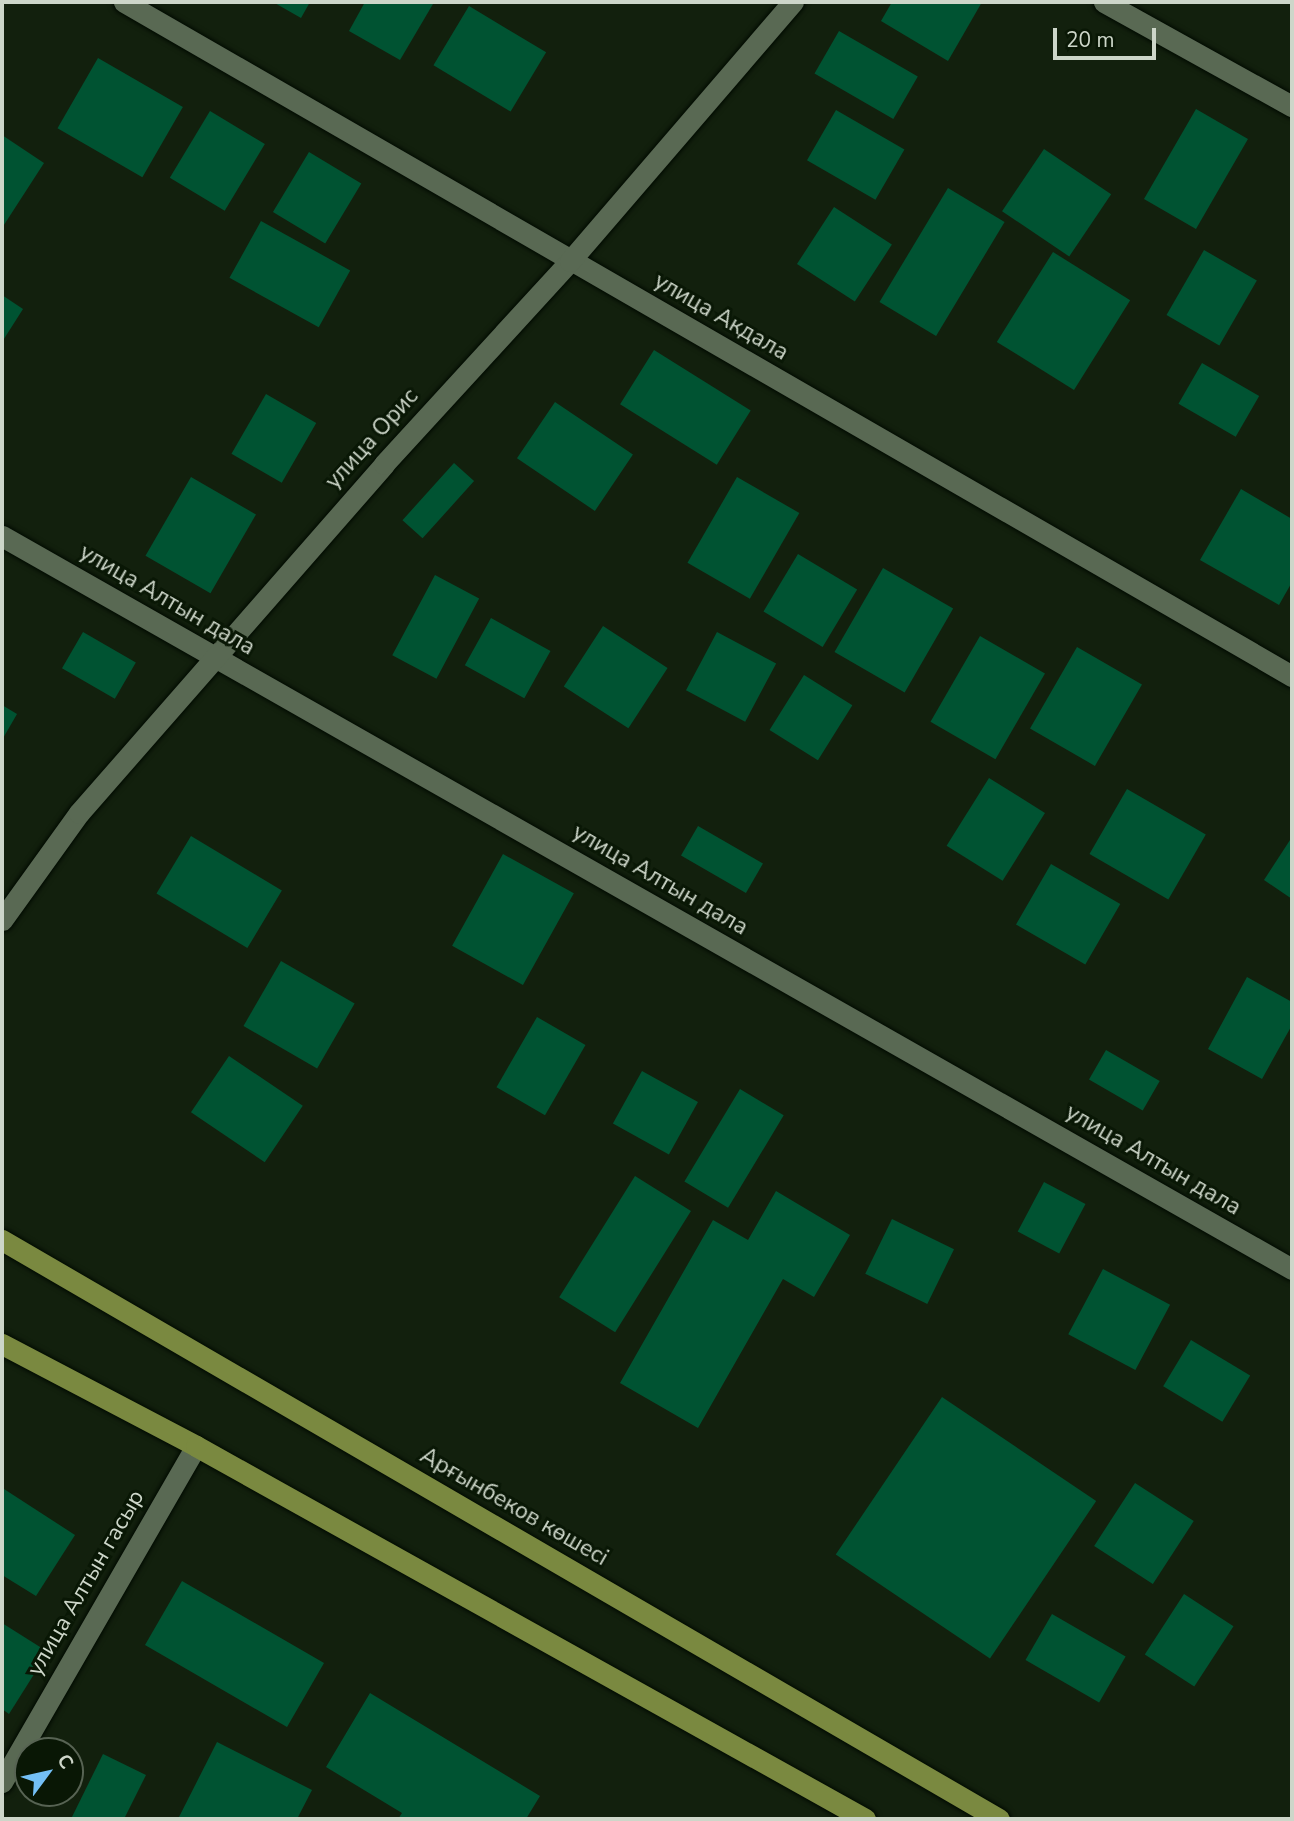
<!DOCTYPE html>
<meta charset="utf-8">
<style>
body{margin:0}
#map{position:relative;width:1294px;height:1821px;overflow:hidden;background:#12200d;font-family:"Nunito Sans",sans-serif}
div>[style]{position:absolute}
.building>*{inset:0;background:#005332;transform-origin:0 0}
.roads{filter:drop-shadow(0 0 2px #010a00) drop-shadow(0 0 2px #010a00)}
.minor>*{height:21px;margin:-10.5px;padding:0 10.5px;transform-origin:10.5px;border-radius:10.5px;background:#596953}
.major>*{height:21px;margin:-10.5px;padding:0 10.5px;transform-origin:10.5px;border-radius:10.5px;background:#7a8940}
span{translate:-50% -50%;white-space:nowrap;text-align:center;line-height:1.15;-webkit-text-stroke:6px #091705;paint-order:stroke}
.street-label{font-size:23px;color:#cdd6c9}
.frame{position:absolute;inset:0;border:4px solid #cdd6c9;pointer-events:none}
.north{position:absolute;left:14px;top:1737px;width:70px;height:70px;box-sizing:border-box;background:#091705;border:2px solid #576353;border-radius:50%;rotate:57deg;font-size:19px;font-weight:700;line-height:28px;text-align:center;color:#cdd6c9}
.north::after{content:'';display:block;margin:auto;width:24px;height:32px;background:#74c0f6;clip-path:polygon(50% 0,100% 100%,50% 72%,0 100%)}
.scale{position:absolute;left:1053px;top:28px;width:103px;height:32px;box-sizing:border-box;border:4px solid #cdd6c9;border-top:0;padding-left:9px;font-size:21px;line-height:24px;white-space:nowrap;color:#cdd6c9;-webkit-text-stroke:5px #091705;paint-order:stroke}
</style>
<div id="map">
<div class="building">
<div style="clip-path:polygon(273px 2px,310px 2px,301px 18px)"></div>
<div style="clip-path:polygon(365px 2px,433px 4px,400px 60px,349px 31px)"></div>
<div style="clip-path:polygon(892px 2px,982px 2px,948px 61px,881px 21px)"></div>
<div style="left:469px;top:6px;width:90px;height:69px;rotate:31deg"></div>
<div style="left:839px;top:31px;width:91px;height:49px;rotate:30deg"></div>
<div style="left:98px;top:58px;width:98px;height:81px;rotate:30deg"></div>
<div style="left:1196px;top:109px;width:60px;height:104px;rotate:30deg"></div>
<div style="left:836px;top:110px;width:79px;height:58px;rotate:30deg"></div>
<div style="left:210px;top:111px;width:64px;height:78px;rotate:31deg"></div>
<div style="clip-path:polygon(2px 135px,44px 163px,2px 228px)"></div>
<div style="left:1044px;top:149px;width:81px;height:75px;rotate:34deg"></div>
<div style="left:309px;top:152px;width:61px;height:70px;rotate:31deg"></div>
<div style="left:948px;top:188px;width:66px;height:133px;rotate:31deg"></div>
<div style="left:834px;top:207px;width:69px;height:68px;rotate:33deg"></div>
<div style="left:261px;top:221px;width:102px;height:65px;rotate:29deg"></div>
<div style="left:1204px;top:250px;width:61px;height:75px;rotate:30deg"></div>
<div style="left:1053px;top:252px;width:91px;height:106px;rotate:32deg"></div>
<div style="clip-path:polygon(2px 295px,23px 309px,2px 342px)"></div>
<div style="left:654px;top:350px;width:114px;height:64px;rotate:32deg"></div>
<div style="left:1202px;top:363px;width:66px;height:47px;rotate:30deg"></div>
<div style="left:266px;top:394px;width:58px;height:69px;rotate:30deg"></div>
<div style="left:555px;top:402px;width:94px;height:68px;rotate:34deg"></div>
<div style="left:454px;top:463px;width:27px;height:77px;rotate:42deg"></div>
<div style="left:191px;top:477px;width:75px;height:91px;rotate:30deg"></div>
<div style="left:737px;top:477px;width:72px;height:99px;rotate:30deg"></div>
<div style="clip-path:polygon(1241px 489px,1292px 519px,1292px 582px,1279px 605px,1200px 560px)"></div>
<div style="left:798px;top:554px;width:69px;height:67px;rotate:31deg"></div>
<div style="left:883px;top:568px;width:81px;height:97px;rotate:30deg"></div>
<div style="left:435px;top:575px;width:50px;height:91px;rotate:28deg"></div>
<div style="left:491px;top:618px;width:68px;height:54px;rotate:29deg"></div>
<div style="left:603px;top:626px;width:77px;height:72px;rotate:33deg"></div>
<div style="left:83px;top:632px;width:61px;height:42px;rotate:30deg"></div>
<div style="left:717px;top:632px;width:67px;height:66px;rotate:28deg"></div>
<div style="left:980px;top:636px;width:75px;height:99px;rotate:30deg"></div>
<div style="left:1077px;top:647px;width:75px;height:94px;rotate:30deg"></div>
<div style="left:804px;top:675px;width:57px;height:65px;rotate:32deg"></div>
<div style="clip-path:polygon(2px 705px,17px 714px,2px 740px)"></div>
<div style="left:989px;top:778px;width:66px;height:80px;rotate:32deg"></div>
<div style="left:1127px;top:789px;width:91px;height:75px;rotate:30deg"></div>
<div style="left:698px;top:826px;width:75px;height:34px;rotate:30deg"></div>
<div style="left:191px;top:836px;width:106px;height:67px;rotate:31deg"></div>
<div style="clip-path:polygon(1292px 837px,1292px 899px,1264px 880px)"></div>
<div style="left:503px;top:854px;width:81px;height:105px;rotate:29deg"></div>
<div style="left:1051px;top:864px;width:80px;height:70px;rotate:30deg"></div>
<div style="left:281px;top:961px;width:85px;height:75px;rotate:30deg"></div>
<div style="clip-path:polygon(1247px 977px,1292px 1002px,1292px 1025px,1262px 1079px,1208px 1049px)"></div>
<div style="left:537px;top:1017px;width:56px;height:81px;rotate:30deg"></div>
<div style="left:1106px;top:1050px;width:62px;height:34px;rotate:30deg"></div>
<div style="left:229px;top:1056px;width:89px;height:68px;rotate:34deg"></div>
<div style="left:642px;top:1071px;width:64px;height:60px;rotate:29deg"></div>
<div style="left:740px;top:1089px;width:51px;height:108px;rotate:31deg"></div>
<div style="left:635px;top:1176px;width:66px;height:143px;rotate:32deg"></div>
<div style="left:1044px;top:1182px;width:47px;height:56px;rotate:28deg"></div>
<div style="clip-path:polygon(776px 1191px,850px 1235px,814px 1297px,783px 1279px,698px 1428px,620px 1383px,713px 1220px,748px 1240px)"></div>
<div style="left:892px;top:1219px;width:69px;height:61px;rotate:26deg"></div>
<div style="left:1103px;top:1269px;width:76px;height:74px;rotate:28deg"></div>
<div style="left:1191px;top:1340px;width:69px;height:54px;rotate:31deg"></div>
<div style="left:942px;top:1397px;width:186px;height:190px;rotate:34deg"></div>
<div style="left:1135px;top:1483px;width:70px;height:75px;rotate:33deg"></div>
<div style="clip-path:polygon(4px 1489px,75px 1535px,36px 1596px,2px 1575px)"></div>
<div style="left:182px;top:1581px;width:164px;height:74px;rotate:30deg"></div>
<div style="left:1184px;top:1594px;width:59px;height:72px;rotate:33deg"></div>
<div style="left:1052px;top:1614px;width:85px;height:53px;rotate:30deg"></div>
<div style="clip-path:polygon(2px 1623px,48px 1652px,9px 1714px,2px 1709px)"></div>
<div style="clip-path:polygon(370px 1693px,540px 1796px,526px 1819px,398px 1819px,402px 1813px,326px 1767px)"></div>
<div style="clip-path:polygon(217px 1742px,312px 1790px,297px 1819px,178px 1819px)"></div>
<div style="clip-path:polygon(103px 1754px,146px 1775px,124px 1819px,71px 1819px)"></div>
</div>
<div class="roads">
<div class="minor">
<div style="left:124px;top:2px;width:1349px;rotate:29.99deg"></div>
<div style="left:1104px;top:2px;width:215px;rotate:29deg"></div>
<div style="left:2px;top:536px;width:1484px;rotate:29.61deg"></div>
<div style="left:2px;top:920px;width:132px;rotate:-54.3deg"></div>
<div style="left:79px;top:813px;width:463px;rotate:-48.8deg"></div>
<div style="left:384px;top:464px;width:275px;rotate:-47.5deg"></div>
<div style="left:570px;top:261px;width:342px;rotate:-49.3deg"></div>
<div style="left:2px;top:1782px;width:388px;rotate:-60deg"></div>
</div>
<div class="major">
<div style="left:2px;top:1240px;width:1153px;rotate:30.15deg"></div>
<div style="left:2px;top:1344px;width:219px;rotate:27.7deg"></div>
<div style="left:196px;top:1446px;width:766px;rotate:29.14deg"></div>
</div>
</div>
<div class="street-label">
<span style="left:721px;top:317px;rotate:30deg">улица Акдала</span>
<span style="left:372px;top:439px;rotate:-48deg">улица Орис</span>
<span style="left:167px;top:600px;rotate:30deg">улица Алтын дала</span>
<span style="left:660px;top:880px;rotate:30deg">улица Алтын дала</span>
<span style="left:1153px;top:1160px;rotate:30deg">улица Алтын дала</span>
<span style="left:514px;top:1507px;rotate:30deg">Арғынбеков көшесі</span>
<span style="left:86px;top:1583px;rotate:-60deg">улица Алтын гасыр</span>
</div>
<div class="frame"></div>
<div class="north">С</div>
<div class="scale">20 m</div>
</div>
